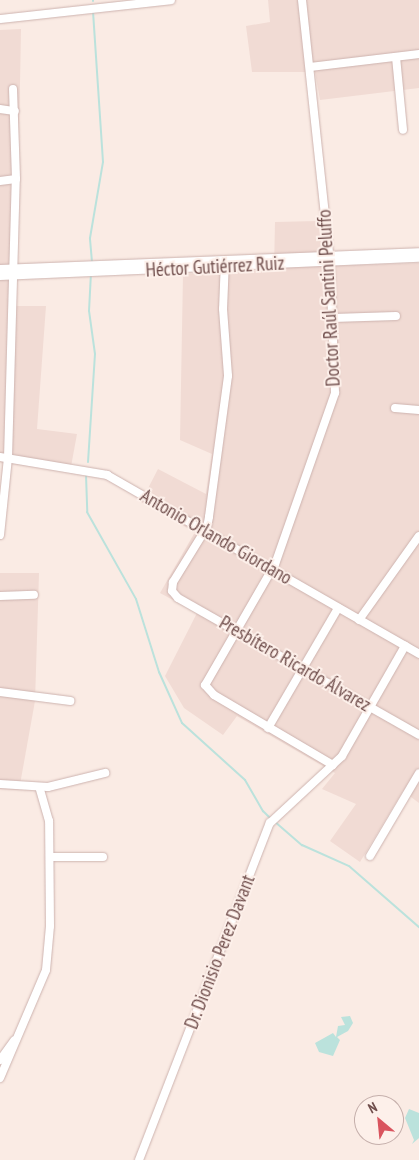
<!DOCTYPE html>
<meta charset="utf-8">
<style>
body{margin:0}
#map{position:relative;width:419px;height:1160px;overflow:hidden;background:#faebe4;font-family:"PT Sans Narrow",sans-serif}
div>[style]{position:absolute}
.residential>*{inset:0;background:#f1dbd4}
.water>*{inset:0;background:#bbe2dc}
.stream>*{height:2px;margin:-1px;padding:0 1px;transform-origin:1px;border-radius:1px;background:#bbe2dc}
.roads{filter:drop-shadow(0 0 1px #cdb3af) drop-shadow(0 0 1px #cdb3af)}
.minor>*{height:8px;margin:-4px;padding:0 4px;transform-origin:4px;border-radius:4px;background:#fff}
span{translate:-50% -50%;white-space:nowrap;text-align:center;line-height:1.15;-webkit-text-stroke:4px #fdf0ea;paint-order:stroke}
.street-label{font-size:19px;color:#704e4c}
.north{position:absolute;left:354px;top:1095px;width:50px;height:50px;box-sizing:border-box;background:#fdf0ea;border:1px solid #c5afab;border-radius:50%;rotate:332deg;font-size:14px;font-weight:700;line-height:20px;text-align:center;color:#704e4c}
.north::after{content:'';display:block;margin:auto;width:18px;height:22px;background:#d9545e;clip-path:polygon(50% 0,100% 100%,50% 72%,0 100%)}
</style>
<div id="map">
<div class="residential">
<div style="clip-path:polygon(268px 0,419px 0,419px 88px,320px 100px,315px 72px,252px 72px,246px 26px,270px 22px)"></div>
<div style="clip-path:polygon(21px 29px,16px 306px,46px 306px,37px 429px,77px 434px,70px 472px,0 462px,0 30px)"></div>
<div style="clip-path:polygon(318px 221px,325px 266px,419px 263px,419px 803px,403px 791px,360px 862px,330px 841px,356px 804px,322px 789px,335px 773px,237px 716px,223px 735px,184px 708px,165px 676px,197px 613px,160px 593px,195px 532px,141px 502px,158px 469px,206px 494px,212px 454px,180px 440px,183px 274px,274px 270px,275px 222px)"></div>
<div style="clip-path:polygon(0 573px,39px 573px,35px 701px,19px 790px,0 789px)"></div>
</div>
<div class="water">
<div style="clip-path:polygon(350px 1016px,353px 1023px,348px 1031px,337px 1037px,340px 1040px,333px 1056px,319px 1052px,315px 1043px,333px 1033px,336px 1037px,338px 1026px,345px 1025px,341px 1017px)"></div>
<div style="clip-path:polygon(409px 1109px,419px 1113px,419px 1138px,412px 1144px,414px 1140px,405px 1118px)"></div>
</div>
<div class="stream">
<div style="left:93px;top:1px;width:1px;rotate:-90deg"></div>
<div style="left:92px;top:262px;width:24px;rotate:-95deg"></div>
<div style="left:90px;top:238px;width:77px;rotate:-80.3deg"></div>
<div style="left:103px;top:162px;width:149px;rotate:-93.8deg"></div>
<div style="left:88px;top:462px;width:108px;rotate:-86.3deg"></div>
<div style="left:95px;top:354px;width:43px;rotate:-97.9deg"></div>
<div style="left:89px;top:311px;width:34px;rotate:-87deg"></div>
<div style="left:86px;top:475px;width:37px;rotate:88deg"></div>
<div style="left:87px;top:512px;width:100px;rotate:60.6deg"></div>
<div style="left:136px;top:599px;width:77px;rotate:72.5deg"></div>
<div style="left:159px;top:672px;width:56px;rotate:65.7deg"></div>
<div style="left:182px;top:723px;width:85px;rotate:42.1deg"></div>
<div style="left:245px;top:780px;width:36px;rotate:60deg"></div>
<div style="left:263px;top:811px;width:10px;rotate:45deg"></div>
<div style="left:274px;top:821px;width:37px;rotate:41deg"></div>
<div style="left:302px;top:845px;width:51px;rotate:24.1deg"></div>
<div style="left:349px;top:866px;width:93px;rotate:41.1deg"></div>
</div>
<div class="roads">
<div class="minor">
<div style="left:302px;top:0;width:263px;rotate:83.9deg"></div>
<div style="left:330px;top:262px;width:131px;rotate:87.8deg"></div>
<div style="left:335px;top:393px;width:181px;rotate:109.3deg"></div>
<div style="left:275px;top:564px;width:140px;rotate:120deg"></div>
<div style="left:205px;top:685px;width:13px;rotate:48deg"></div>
<div style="left:214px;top:695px;width:138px;rotate:30.5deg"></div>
<div style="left:0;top:19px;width:172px;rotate:-6.3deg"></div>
<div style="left:396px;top:57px;width:73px;rotate:84.5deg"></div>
<div style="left:310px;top:67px;width:110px;rotate:-6.8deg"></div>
<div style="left:0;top:109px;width:15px;rotate:8deg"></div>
<div style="left:0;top:181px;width:16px;rotate:-7deg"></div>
<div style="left:225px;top:260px;width:49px;rotate:92.3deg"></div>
<div style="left:223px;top:309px;width:67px;rotate:85.7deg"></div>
<div style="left:228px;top:376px;width:142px;rotate:97.7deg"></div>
<div style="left:209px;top:517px;width:10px;rotate:101deg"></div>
<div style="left:207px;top:527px;width:65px;rotate:121.7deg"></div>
<div style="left:173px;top:582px;width:9px;rotate:96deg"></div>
<div style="left:172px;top:591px;width:9px;rotate:49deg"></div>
<div style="left:178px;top:598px;width:277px;rotate:29.6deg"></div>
<div style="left:0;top:269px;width:419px;rotate:-2.3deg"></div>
<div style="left:0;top:276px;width:419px;rotate:-2.5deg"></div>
<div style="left:333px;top:318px;width:63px;rotate:-1.8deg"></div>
<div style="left:395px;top:408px;width:24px;rotate:5deg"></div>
<div style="left:0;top:457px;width:109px;rotate:9.5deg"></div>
<div style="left:107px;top:475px;width:360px;rotate:29.8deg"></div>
<div style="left:0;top:535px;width:77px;rotate:-84.1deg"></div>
<div style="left:8px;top:458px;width:279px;rotate:-88.4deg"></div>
<div style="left:16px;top:179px;width:90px;rotate:-91.9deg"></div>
<div style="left:0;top:596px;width:34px;rotate:-2deg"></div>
<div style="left:359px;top:620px;width:103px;rotate:-54.5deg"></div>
<div style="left:0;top:692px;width:71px;rotate:7.3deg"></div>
<div style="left:268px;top:728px;width:139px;rotate:-59.7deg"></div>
<div style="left:0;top:784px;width:48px;rotate:3.6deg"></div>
<div style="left:48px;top:787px;width:59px;rotate:-13.8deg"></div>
<div style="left:370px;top:856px;width:96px;rotate:-59.4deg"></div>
<div style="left:50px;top:857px;width:53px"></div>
<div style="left:0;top:1060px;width:24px;rotate:-54deg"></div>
<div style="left:0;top:1078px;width:117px;rotate:-66.9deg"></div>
<div style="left:46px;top:970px;width:44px;rotate:-84.8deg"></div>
<div style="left:50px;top:926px;width:105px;rotate:-90.5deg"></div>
<div style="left:49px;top:821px;width:35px;rotate:-106deg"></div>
<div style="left:139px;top:1160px;width:362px;rotate:-68.8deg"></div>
<div style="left:270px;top:823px;width:98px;rotate:-42.9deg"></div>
<div style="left:342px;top:756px;width:127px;rotate:-60.2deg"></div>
</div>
</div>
<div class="street-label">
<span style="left:215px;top:267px;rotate:-3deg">Héctor Gutiérrez Ruiz</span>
<span style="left:329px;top:298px;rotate:-93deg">Doctor Raúl Santini Peluffo</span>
<span style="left:216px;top:537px;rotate:30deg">Antonio Orlando Giordano</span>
<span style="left:295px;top:664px;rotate:30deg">Presbítero Ricardo Álvarez</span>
<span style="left:220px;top:952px;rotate:-69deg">Dr. Dionisio Perez Davant</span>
</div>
<div class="north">N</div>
</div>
